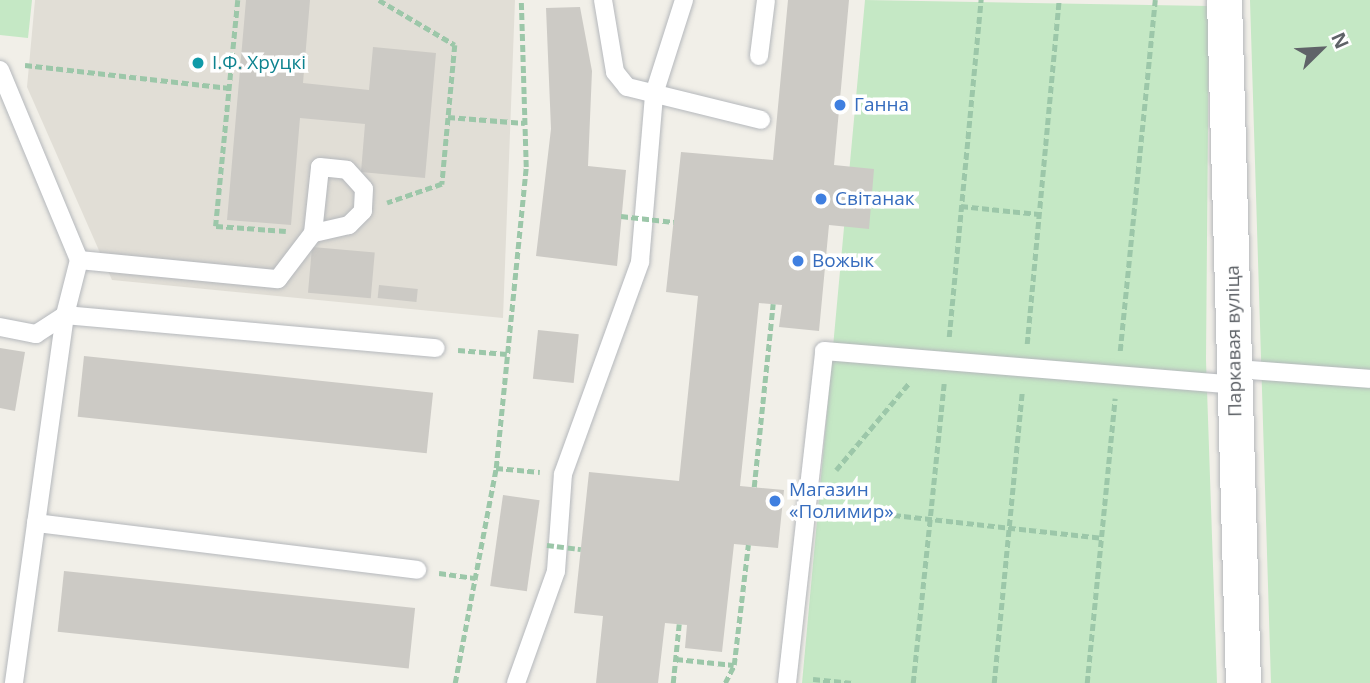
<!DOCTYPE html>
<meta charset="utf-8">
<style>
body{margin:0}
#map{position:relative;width:1370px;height:683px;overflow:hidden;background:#f1efe8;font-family:"Open Sans",sans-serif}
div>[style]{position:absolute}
.education>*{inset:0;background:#e1ded6}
.green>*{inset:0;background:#c5e8c5}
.building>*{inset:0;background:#cccac5;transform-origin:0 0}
.path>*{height:4.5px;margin-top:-2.25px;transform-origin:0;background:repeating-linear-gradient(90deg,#9cc7a9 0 7px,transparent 0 10.5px)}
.roads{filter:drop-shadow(0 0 2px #b5b8bc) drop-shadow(0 0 2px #b5b8bc)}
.lane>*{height:18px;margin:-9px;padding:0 9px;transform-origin:9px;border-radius:9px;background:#fff}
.street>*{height:35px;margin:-17.5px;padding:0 17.5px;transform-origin:17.5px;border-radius:17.5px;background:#fff}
.path-bridge>*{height:4.5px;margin-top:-2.25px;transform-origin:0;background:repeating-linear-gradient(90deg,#9cc7a9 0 7px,transparent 0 10.5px)}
.dots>*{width:19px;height:19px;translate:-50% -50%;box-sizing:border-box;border:4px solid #fff;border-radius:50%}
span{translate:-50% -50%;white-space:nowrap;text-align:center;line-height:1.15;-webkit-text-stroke:7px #fff;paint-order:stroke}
.culture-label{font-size:19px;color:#0d838f}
.left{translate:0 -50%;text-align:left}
.shop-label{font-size:19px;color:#366cbe}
.street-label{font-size:19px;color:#5f6368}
.north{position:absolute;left:1286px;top:14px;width:70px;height:70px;-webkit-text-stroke:5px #fff;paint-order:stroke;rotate:66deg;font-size:19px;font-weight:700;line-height:28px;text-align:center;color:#5f6368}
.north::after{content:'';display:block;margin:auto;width:24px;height:32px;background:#5f6368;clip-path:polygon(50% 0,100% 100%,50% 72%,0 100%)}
</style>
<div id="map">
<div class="education">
<div style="clip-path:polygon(35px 0,515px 0,503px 318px,112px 280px,27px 87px)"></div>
</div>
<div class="green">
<div style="clip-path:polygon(0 0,32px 0,28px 38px,0 35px)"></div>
<div style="clip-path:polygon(865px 0,1209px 6px,1206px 360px,1217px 683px,802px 683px)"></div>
<div style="clip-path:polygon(1250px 0,1370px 0,1370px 683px,1271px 683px)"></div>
</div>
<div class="building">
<div style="clip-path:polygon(246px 0,310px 0,303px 83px,369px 90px,373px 47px,436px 53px,425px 178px,361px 172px,365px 124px,300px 118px,291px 225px,227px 220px)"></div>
<div style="clip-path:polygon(788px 0,849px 0,834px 165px,874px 169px,869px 229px,829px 225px,819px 331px,779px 327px,782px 305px,759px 303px,740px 486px,784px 490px,778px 548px,734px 544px,722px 652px,685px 648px,687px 625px,665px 623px,658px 683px,596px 683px,603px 616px,574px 613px,589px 472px,679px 481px,698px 296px,666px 292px,681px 152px,773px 160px)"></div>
<div style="clip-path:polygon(580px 7px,592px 71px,588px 166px,626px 170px,617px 266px,536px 256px,551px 129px,546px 8px)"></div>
<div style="left:312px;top:247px;width:63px;height:46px;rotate:5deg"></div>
<div style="left:379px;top:285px;width:39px;height:13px;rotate:6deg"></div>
<div style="left:538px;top:330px;width:41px;height:49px;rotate:6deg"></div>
<div style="clip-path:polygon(0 348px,25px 352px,15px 411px,0 408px)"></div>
<div style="left:84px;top:356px;width:351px;height:61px;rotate:6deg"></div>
<div style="left:503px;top:495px;width:37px;height:92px;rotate:8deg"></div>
<div style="left:64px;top:571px;width:353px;height:61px;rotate:6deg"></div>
</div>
<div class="path">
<div style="left:238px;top:0;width:227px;rotate:95.6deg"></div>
<div style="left:216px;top:226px;width:70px;rotate:4.1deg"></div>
<div style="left:379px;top:0;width:88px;rotate:30.6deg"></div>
<div style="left:455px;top:45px;width:140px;rotate:95.3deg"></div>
<div style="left:442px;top:184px;width:58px;rotate:160.9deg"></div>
<div style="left:25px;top:65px;width:206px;rotate:6.4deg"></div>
<div style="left:448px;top:117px;width:77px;rotate:4.5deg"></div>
<div style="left:961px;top:206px;width:78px;rotate:5.9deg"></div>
<div style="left:949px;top:337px;width:339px;rotate:-84.6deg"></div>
<div style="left:1027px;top:344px;width:345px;rotate:-84.7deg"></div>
<div style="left:458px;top:350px;width:49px;rotate:4.7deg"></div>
<div style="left:1120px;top:351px;width:353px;rotate:-84.3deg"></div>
<div style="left:496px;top:468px;width:44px;rotate:5.2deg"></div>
<div style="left:836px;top:470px;width:114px;rotate:-50deg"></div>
<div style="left:754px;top:487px;width:184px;rotate:-84.1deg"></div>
<div style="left:831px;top:508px;width:272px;rotate:6.3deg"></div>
<div style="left:439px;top:573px;width:37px;rotate:8deg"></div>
<div style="left:676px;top:659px;width:58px;rotate:5.9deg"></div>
<div style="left:813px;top:679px;width:40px;rotate:5.7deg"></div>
<div style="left:455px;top:683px;width:219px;rotate:-79.2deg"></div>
<div style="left:496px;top:468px;width:302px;rotate:-84.3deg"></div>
<div style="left:526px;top:167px;width:167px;rotate:-91.7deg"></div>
<div style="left:673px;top:683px;width:59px;rotate:-84.2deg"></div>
<div style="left:725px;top:683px;width:20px;rotate:-63deg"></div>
<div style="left:734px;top:665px;width:121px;rotate:-83.3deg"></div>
<div style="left:913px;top:683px;width:301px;rotate:-84.1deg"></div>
<div style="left:994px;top:683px;width:293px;rotate:-84.5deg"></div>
<div style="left:1087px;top:683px;width:286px;rotate:-84.4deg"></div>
</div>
<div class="roads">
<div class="lane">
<div style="left:603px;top:0;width:73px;rotate:80.5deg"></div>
<div style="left:615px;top:72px;width:19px;rotate:51deg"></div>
<div style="left:627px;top:87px;width:138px;rotate:13.8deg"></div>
<div style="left:759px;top:56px;width:56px;rotate:-82.9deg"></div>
<div style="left:0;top:70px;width:206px;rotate:67.4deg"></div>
<div style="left:79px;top:260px;width:57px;rotate:104.3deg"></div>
<div style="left:65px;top:315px;width:372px;rotate:97.9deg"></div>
<div style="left:79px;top:260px;width:200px;rotate:5.5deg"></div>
<div style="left:278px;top:279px;width:58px;rotate:-52.7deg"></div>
<div style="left:313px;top:233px;width:66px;rotate:-83.9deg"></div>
<div style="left:320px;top:167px;width:27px;rotate:6deg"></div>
<div style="left:347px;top:170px;width:25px;rotate:48deg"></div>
<div style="left:364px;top:189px;width:22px;rotate:93deg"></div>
<div style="left:363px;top:211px;width:20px;rotate:135deg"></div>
<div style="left:349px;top:225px;width:37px;rotate:167deg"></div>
<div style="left:0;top:327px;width:37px;rotate:11deg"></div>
<div style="left:36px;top:334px;width:35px;rotate:-33deg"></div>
<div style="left:65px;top:315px;width:372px;rotate:5.1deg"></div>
<div style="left:1235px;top:369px;width:135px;rotate:4.2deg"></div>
<div style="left:36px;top:523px;width:384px;rotate:7deg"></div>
<div style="left:516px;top:683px;width:119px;rotate:-70.3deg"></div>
<div style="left:556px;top:571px;width:97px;rotate:-85.9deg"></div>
<div style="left:563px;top:474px;width:226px;rotate:-70deg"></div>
<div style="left:640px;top:262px;width:169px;rotate:-85.2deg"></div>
<div style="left:654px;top:94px;width:99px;rotate:-72.3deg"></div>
<div style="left:787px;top:683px;width:334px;rotate:-83.6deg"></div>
<div style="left:824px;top:351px;width:412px;rotate:4.7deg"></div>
</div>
<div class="street">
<div style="left:1224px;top:0;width:683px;rotate:88.41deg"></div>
</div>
</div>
<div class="path-bridge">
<div style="left:621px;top:216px;width:53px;rotate:6.5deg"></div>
<div style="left:547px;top:545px;width:34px;rotate:7deg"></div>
</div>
<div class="dots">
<div style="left:198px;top:63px;background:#0f9aa8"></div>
<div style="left:840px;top:105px;background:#3f7fe0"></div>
<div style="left:821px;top:199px;background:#3f7fe0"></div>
<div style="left:798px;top:261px;background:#3f7fe0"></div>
<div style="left:775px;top:501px;background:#3f7fe0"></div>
</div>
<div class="culture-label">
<span class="left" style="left:212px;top:63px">І.Ф. Хруцкі</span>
</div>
<div class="shop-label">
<span class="left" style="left:854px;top:105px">Ганна</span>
<span class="left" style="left:835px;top:199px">Світанак</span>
<span class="left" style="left:812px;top:261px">Вожык</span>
<span class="left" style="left:789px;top:501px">Магазин<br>«Полимир»</span>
</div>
<div class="street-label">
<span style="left:1234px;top:341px;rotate:-91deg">Паркавая вуліца</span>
</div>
<div class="north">N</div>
</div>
